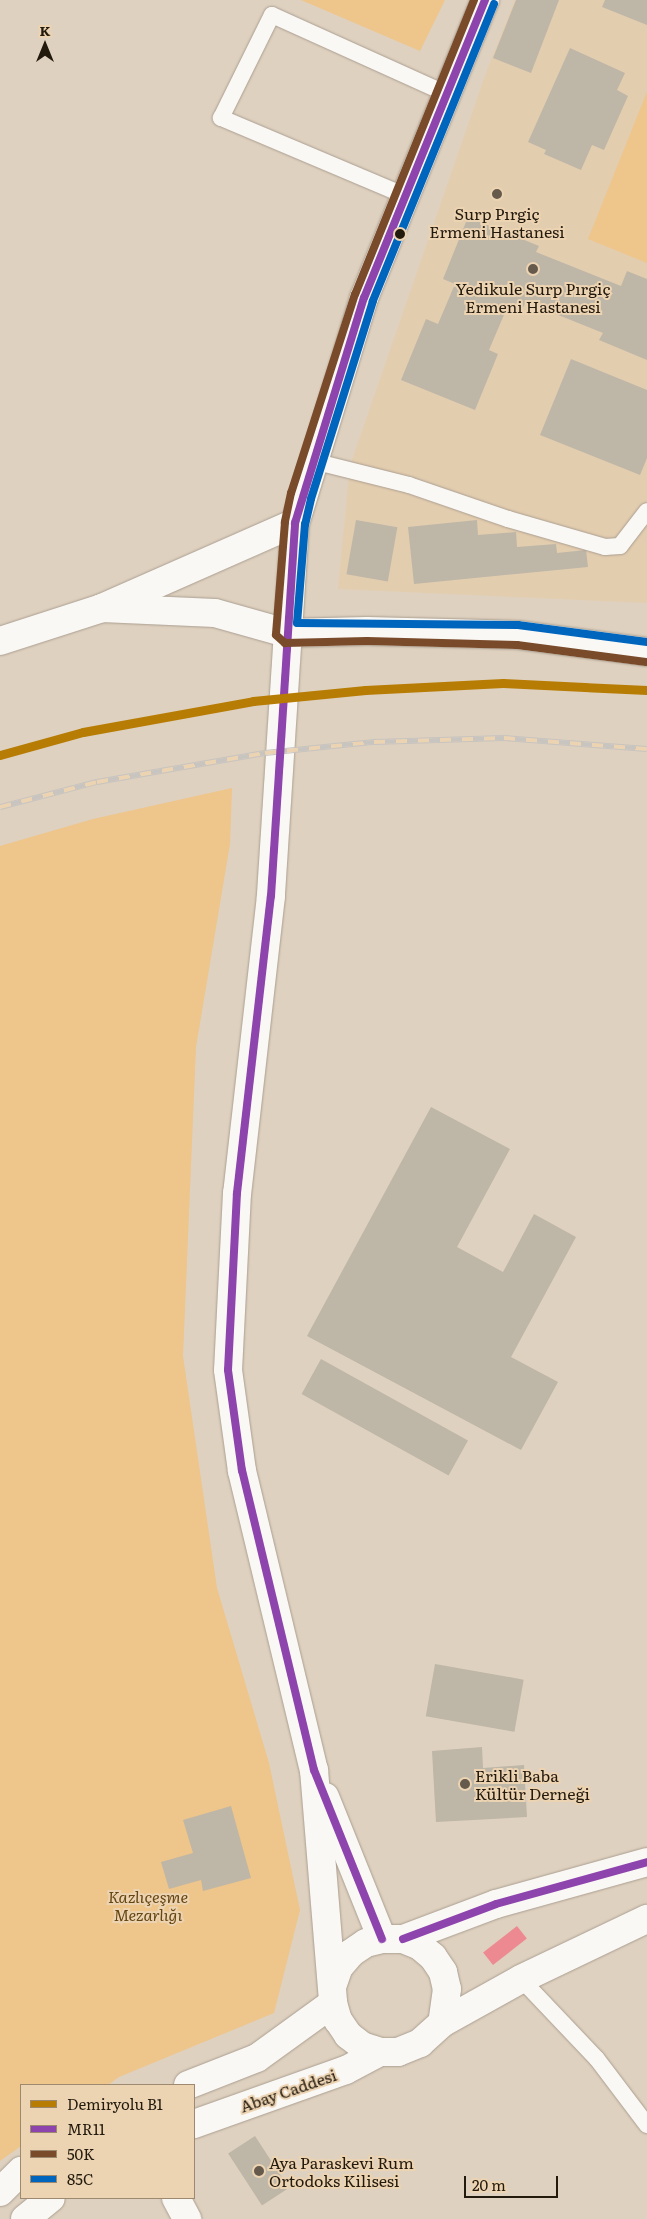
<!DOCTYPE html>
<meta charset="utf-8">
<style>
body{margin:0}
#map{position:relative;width:647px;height:2219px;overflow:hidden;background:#dfd1bf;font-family:Literata,serif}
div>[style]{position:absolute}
.built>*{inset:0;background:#e3cdaf}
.green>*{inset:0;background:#eec58a}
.water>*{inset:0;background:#ed8a91;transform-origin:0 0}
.building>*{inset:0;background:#beb6a7;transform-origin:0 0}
.roads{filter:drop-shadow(0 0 1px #aa9f91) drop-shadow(0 0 1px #aa9f91)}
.lane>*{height:16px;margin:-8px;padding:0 8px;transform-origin:8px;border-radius:8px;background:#faf8f5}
.street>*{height:28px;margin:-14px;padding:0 14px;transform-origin:14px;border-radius:14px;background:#faf8f5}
.secondary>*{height:28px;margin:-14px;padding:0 14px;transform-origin:14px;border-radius:14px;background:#faf8f5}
.rail>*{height:5.5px;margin-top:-2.75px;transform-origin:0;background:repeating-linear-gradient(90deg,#ecd3b2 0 11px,#c8c4bf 0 22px);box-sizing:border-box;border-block:1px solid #c8c4bf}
.bus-1>*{height:8px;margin:-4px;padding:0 4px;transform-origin:4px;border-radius:4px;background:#8e44ad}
.bus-2>*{height:8px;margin:-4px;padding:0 4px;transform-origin:4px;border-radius:4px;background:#7a4b2a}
.bus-3>*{height:8px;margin:-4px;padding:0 4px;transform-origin:4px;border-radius:4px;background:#0065bd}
.rail-1>*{height:9px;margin:-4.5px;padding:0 4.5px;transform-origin:4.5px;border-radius:4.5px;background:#b77c04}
.dots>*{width:14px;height:14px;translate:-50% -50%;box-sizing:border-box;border:2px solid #ecd3b2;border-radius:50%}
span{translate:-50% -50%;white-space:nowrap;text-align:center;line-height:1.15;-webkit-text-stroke:4px #ecd3b2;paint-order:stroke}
.poi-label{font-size:16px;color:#231a0e}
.left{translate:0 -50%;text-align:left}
.park-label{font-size:16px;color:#654511;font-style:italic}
.street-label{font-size:16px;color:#231a0e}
.legend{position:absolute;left:20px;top:2084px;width:175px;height:115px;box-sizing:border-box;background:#ecd3b2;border:1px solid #9c8970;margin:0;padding:6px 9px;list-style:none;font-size:15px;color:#231a0e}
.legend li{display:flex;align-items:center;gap:10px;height:25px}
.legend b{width:25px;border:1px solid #9c8970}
.north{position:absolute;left:20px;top:20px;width:50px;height:50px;-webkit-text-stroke:4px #ecd3b2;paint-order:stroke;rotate:0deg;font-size:14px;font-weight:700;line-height:20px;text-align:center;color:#231a0e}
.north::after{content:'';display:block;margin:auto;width:18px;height:22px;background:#231a0e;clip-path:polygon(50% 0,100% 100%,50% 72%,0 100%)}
.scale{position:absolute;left:464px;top:2176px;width:94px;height:22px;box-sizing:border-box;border:2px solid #231a0e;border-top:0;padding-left:6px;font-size:15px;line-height:18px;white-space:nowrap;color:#231a0e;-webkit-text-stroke:4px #ecd3b2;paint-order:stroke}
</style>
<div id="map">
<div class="built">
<div style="clip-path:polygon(515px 0,647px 0,647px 603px,338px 589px,350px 466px,486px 73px)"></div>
</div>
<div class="green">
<div style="clip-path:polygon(301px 0,445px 0,420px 51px)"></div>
<div style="clip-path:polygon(647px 92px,647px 263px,588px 239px)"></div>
<div style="clip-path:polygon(232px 788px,230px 844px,196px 1047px,183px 1356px,217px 1588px,269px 1763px,300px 1910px,274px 2013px,119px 2077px,108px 2085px,21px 2085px,21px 2146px,0 2161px,0 846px,93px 819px)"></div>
</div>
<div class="water">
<div style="left:517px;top:1926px;width:16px;height:43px;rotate:52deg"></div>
</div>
<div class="building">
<div style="clip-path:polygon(516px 0,559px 0,531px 73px,493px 58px)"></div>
<div style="clip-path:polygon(605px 0,647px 0,647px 25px,602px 7px)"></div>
<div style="clip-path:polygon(570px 48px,625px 73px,617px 90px,628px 96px,604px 150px,592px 145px,581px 170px,544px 154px,546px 150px,528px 142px)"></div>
<div style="clip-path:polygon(468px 217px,539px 246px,536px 252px,621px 286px,627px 271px,647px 279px,647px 360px,599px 340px,603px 333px,526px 302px,522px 309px,509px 303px,489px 350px,498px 354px,475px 410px,401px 380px,426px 319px,438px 324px,455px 284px,443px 279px)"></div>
<div style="clip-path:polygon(571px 359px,647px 390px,647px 458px,640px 475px,540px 435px)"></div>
<div style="left:356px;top:520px;width:42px;height:55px;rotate:10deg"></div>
<div style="clip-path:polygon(477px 520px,478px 535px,516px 532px,517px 547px,556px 544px,557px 553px,586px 550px,588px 567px,414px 584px,408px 527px)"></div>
<div style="clip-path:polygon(431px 1107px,510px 1149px,457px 1247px,503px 1272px,534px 1214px,576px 1237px,511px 1357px,558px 1382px,521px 1450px,307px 1336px)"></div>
<div style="left:321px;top:1359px;width:168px;height:40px;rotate:29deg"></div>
<div style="left:435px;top:1664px;width:90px;height:53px;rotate:10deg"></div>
<div style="clip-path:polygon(482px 1747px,483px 1768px,524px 1765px,527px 1817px,436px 1822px,432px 1751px)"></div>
<div style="clip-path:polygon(231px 1806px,251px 1878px,203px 1891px,201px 1880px,169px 1889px,161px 1862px,193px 1853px,183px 1820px)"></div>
<div style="left:255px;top:2136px;width:62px;height:32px;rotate:57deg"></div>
</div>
<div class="roads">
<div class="lane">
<div style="left:406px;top:196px;width:201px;rotate:-157.1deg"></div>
<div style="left:221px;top:118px;width:115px;rotate:-63.7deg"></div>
<div style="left:272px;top:15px;width:192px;rotate:24.3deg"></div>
<div style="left:313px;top:461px;width:99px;rotate:14deg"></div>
<div style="left:409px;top:485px;width:105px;rotate:19deg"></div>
<div style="left:508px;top:519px;width:101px;rotate:16.1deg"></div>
<div style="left:605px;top:547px;width:15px;rotate:-4deg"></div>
<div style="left:620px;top:546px;width:44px;rotate:-52.4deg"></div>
<div style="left:521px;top:1979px;width:110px;rotate:46.5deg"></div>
<div style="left:597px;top:2059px;width:83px;rotate:52.9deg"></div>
</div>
<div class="street">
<div style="left:176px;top:2198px;width:24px;rotate:62deg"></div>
</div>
<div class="secondary">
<div style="left:485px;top:0;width:322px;rotate:112.1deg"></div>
<div style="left:364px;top:298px;width:235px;rotate:107deg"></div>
<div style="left:295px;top:523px;width:374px;rotate:93.7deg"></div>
<div style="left:271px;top:896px;width:299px;rotate:96.5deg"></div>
<div style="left:237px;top:1193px;width:177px;rotate:92.9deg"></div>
<div style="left:228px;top:1370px;width:102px;rotate:82.1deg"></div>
<div style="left:242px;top:1471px;width:308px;rotate:76.5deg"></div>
<div style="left:314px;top:1770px;width:234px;rotate:85.3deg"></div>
<div style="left:333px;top:2003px;width:18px;rotate:74deg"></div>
<div style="left:338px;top:2020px;width:18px;rotate:56deg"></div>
<div style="left:348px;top:2035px;width:18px;rotate:38deg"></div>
<div style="left:362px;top:2046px;width:19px;rotate:18deg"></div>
<div style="left:380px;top:2052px;width:18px"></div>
<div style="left:398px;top:2052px;width:24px;rotate:-22deg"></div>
<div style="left:420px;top:2043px;width:30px;rotate:-42deg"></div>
<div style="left:442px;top:2023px;width:90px;rotate:-29.1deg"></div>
<div style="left:521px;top:1979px;width:140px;rotate:-25.5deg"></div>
<div style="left:102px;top:608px;width:113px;rotate:2.5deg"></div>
<div style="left:215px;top:613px;width:74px;rotate:15.7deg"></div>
<div style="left:286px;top:633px;width:81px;rotate:-1.4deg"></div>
<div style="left:367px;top:631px;width:151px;rotate:1.5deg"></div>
<div style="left:518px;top:635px;width:130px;rotate:7.5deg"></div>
<div style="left:0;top:641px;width:107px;rotate:-17.9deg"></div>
<div style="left:102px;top:608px;width:211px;rotate:-23.8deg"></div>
<div style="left:325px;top:1797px;width:153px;rotate:68.1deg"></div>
<div style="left:403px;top:1939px;width:99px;rotate:-20.6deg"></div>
<div style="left:496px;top:1904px;width:157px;rotate:-15.5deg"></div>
<div style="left:333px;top:1984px;width:18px;rotate:-71deg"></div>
<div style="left:339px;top:1967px;width:18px;rotate:-49deg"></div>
<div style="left:351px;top:1953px;width:18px;rotate:-34deg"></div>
<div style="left:366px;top:1943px;width:16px;rotate:-14deg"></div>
<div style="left:382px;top:1939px;width:21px"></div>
<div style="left:403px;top:1939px;width:18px;rotate:22deg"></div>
<div style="left:420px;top:1946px;width:17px;rotate:40deg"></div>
<div style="left:433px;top:1957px;width:18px;rotate:56deg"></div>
<div style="left:443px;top:1972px;width:17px;rotate:77deg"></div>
<div style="left:447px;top:1989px;width:34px;rotate:98deg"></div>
<div style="left:188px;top:2085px;width:74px;rotate:-21.4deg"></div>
<div style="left:257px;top:2058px;width:94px;rotate:-35.9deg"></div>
<div style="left:194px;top:2124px;width:161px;rotate:-19.6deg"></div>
<div style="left:346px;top:2070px;width:38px;rotate:-28deg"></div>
<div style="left:0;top:2192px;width:30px;rotate:-45deg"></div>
<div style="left:25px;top:2219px;width:33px;rotate:-39deg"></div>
</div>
</div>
<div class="rail">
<div style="left:0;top:807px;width:100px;rotate:-14.5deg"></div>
<div style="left:97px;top:782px;width:170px;rotate:-9.8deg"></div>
<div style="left:265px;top:753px;width:110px;rotate:-5.8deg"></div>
<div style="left:374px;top:742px;width:130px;rotate:-1.8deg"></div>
<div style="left:504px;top:738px;width:143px;rotate:4.4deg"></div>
</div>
<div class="bus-1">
<div style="left:382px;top:1939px;width:182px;rotate:-111.9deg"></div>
<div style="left:314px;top:1770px;width:308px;rotate:-103.5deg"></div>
<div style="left:242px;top:1471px;width:102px;rotate:-97.9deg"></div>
<div style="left:228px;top:1370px;width:177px;rotate:-87.1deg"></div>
<div style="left:237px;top:1193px;width:299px;rotate:-83.5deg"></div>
<div style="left:271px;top:896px;width:374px;rotate:-86.3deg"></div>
<div style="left:295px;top:523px;width:235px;rotate:-73deg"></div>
<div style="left:364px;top:298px;width:322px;rotate:-67.9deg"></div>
<div style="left:403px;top:1939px;width:99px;rotate:-20.6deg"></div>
<div style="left:496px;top:1904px;width:157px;rotate:-15.5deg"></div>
</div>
<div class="bus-2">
<div style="left:474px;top:0;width:317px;rotate:112deg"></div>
<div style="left:355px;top:294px;width:209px;rotate:107.8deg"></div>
<div style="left:291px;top:493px;width:30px;rotate:102deg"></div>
<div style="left:285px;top:522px;width:113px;rotate:94.6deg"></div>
<div style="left:276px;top:635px;width:12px;rotate:42deg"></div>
<div style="left:285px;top:643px;width:82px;rotate:-1.4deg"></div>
<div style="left:367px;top:641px;width:150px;rotate:1.5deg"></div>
<div style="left:517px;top:645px;width:130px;rotate:7.5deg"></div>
</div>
<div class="bus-3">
<div style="left:494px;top:4px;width:321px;rotate:112.2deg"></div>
<div style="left:373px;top:301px;width:207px;rotate:107.4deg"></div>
<div style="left:311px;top:499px;width:26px;rotate:103deg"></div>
<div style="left:305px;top:524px;width:99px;rotate:94.6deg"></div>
<div style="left:297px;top:623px;width:221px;rotate:0.5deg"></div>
<div style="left:518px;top:625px;width:130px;rotate:7.5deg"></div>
</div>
<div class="rail-1">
<div style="left:0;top:755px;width:86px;rotate:-15.5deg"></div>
<div style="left:83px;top:732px;width:173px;rotate:-10.3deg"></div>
<div style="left:253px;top:701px;width:113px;rotate:-5.6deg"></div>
<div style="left:365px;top:690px;width:138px;rotate:-2.9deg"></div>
<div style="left:503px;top:683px;width:144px;rotate:2.8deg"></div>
</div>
<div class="dots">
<div style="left:497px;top:194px;background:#655a4c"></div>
<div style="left:400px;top:234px;background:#231a0e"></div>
<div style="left:533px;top:269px;background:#655a4c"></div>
<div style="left:465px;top:1784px;background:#655a4c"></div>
<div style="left:259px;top:2171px;background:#655a4c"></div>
</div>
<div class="poi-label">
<span style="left:497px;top:222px">Surp Pırgiç<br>Ermeni Hastanesi</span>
<span style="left:533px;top:297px">Yedikule Surp Pırgiç<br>Ermeni Hastanesi</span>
<span class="left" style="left:475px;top:1784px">Erikli Baba<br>Kültür Derneği</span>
<span class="left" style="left:269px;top:2171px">Aya Paraskevi Rum<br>Ortodoks Kilisesi</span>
</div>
<div class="park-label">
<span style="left:148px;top:1905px">Kazlıçeşme<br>Mezarlığı</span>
</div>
<div class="street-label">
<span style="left:288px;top:2090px;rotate:-19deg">Abay Caddesi</span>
</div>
<ul class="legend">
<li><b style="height:6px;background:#b77c04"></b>Demiryolu B1</li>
<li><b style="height:6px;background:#8e44ad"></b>MR11</li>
<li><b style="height:6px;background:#7a4b2a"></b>50K</li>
<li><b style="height:6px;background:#0065bd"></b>85C</li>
</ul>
<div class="north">K</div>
<div class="scale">20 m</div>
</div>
